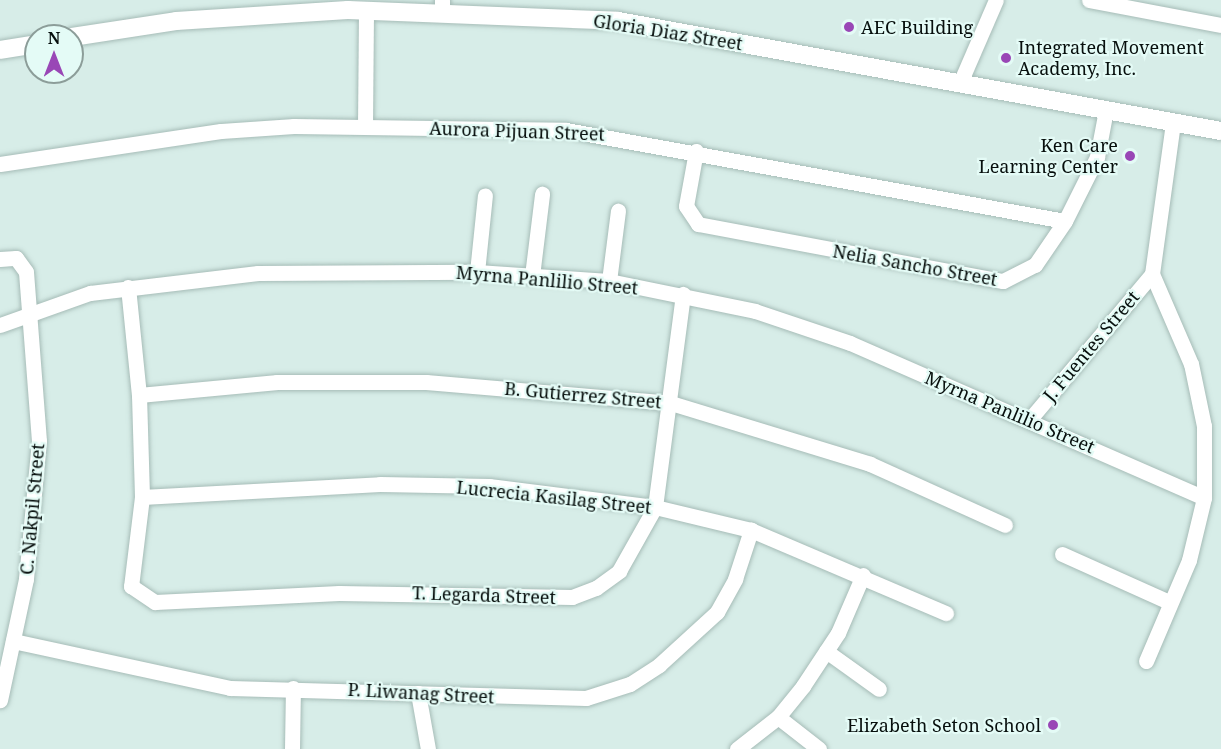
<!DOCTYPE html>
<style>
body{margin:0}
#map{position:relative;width:1221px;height:749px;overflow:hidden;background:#d7ede8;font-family:"Noto Serif",serif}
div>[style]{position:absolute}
.roads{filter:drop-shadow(0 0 2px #a6bcb7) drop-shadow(0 0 2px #a6bcb7)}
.minor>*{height:15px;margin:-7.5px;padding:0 7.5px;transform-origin:7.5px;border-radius:7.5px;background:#fff}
.tertiary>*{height:18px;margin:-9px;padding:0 9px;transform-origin:9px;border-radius:9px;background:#fff}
.dots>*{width:16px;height:16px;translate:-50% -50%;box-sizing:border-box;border:3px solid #e4fbf6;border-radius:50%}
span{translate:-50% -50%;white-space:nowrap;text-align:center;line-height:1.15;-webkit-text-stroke:4.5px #e4fbf6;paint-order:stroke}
.poi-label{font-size:18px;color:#070f0d}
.left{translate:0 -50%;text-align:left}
.right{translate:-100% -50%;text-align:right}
.street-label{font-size:18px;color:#070f0d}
.north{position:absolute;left:24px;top:24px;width:60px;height:60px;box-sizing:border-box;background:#e4fbf6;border:2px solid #8c9d99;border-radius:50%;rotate:0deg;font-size:16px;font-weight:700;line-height:24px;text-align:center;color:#070f0d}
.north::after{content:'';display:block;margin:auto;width:21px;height:27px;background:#9947b6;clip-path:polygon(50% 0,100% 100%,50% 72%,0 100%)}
</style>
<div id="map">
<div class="roads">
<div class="minor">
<div style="left:1089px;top:0;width:134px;rotate:10.7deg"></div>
<div style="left:442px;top:13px;width:13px;rotate:-90deg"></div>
<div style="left:960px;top:83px;width:90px;rotate:-66.6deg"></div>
<div style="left:365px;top:126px;width:116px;rotate:-89.5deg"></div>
<div style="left:696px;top:151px;width:56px;rotate:100.3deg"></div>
<div style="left:686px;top:206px;width:22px;rotate:56deg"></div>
<div style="left:698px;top:224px;width:310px;rotate:10.6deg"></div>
<div style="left:1003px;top:281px;width:36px;rotate:-27deg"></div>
<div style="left:1035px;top:265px;width:53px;rotate:-55.7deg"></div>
<div style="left:1065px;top:221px;width:72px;rotate:-63.4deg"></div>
<div style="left:1097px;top:157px;width:48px;rotate:-79.2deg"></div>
<div style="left:0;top:164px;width:223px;rotate:-8.5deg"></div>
<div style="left:221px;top:131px;width:73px;rotate:-3.9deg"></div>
<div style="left:294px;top:126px;width:272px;rotate:0.8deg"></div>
<div style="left:566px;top:130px;width:507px;rotate:10.34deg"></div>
<div style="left:0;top:259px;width:16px;rotate:-4deg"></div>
<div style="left:16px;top:258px;width:17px;rotate:54deg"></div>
<div style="left:26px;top:272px;width:169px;rotate:85.6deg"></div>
<div style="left:39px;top:441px;width:139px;rotate:95.4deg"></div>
<div style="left:26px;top:579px;width:124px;rotate:102.1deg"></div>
<div style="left:477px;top:272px;width:77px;rotate:-84.1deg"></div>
<div style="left:1152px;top:274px;width:153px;rotate:-82.1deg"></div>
<div style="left:532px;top:276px;width:83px;rotate:-83deg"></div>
<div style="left:609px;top:281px;width:71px;rotate:-82.7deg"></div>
<div style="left:128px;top:287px;width:109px;rotate:84.2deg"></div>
<div style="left:139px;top:395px;width:102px;rotate:88.3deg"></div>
<div style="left:142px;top:497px;width:90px;rotate:97deg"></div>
<div style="left:131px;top:586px;width:29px;rotate:34deg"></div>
<div style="left:155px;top:602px;width:184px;rotate:-2.8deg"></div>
<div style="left:339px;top:593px;width:233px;rotate:1deg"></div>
<div style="left:572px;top:597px;width:26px;rotate:-21deg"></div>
<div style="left:596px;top:588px;width:29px;rotate:-36deg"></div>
<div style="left:619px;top:571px;width:73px;rotate:-60.6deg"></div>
<div style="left:655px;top:507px;width:215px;rotate:-82.5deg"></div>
<div style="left:0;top:325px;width:96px;rotate:-19.6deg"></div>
<div style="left:90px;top:293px;width:169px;rotate:-6.8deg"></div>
<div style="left:258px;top:273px;width:219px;rotate:-0.3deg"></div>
<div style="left:477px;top:272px;width:132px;rotate:3.9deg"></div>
<div style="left:609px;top:281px;width:149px;rotate:11.6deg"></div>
<div style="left:755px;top:311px;width:100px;rotate:18.6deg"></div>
<div style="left:850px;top:343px;width:386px;rotate:23.6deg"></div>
<div style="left:139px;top:395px;width:139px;rotate:-5.4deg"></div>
<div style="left:277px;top:382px;width:149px"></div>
<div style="left:426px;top:382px;width:246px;rotate:4.9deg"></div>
<div style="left:671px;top:403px;width:208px;rotate:17deg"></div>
<div style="left:870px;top:464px;width:148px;rotate:24.3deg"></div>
<div style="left:1030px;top:419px;width:189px;rotate:-49.9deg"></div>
<div style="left:142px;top:497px;width:238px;rotate:-3.1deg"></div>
<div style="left:380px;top:484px;width:109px;rotate:1.1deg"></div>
<div style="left:489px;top:486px;width:167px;rotate:7.2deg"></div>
<div style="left:655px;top:507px;width:99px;rotate:13.5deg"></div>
<div style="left:751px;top:530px;width:212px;rotate:23.1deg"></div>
<div style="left:1062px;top:554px;width:117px;rotate:24.2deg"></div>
<div style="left:13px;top:641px;width:222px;rotate:12.2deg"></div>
<div style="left:230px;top:688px;width:356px;rotate:1.6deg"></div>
<div style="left:586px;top:698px;width:46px;rotate:-17.7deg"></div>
<div style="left:630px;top:684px;width:35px;rotate:-33deg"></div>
<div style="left:659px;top:665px;width:79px;rotate:-42.4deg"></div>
<div style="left:717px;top:612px;width:38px;rotate:-61deg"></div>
<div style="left:735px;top:579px;width:52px;rotate:-71.9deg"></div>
<div style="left:826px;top:651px;width:65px;rotate:35.6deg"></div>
<div style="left:1146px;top:661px;width:110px;rotate:-66.9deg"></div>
<div style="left:1189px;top:560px;width:64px;rotate:-76.4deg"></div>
<div style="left:1204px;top:498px;width:72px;rotate:-90deg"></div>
<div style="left:1204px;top:426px;width:63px;rotate:-101.8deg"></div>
<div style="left:1191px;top:364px;width:98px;rotate:-113.4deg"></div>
<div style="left:418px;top:693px;width:57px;rotate:79.9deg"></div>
<div style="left:778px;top:717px;width:52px;rotate:38deg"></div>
<div style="left:292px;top:749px;width:61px;rotate:-89.1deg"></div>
<div style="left:737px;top:749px;width:52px;rotate:-38deg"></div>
<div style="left:778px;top:717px;width:40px;rotate:-51deg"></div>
<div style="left:803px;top:686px;width:64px;rotate:-56.6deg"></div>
<div style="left:838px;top:633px;width:63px;rotate:-66.7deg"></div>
</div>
<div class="tertiary">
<div style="left:72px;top:37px;width:105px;rotate:-8.7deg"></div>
<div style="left:176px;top:21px;width:172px;rotate:-3.7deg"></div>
<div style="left:348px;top:10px;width:270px;rotate:2.3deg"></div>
<div style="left:618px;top:21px;width:613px;rotate:10.34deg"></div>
<div style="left:0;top:50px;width:36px;rotate:-9deg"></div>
</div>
</div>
<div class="dots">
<div style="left:849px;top:27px;background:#9947b6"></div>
<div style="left:1006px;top:58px;background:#9947b6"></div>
<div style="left:1130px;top:156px;background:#9947b6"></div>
<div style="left:1053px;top:725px;background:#9947b6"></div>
</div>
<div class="poi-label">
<span class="left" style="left:861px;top:27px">AEC Building</span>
<span class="left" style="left:1018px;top:58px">Integrated Movement<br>Academy, Inc.</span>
<span class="right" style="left:1118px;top:156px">Ken Care<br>Learning Center</span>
<span class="right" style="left:1041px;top:725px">Elizabeth Seton School</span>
</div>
<div class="street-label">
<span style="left:668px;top:32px;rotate:9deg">Gloria Diaz Street</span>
<span style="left:517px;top:131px;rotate:2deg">Aurora Pijuan Street</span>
<span style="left:915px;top:265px;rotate:10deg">Nelia Sancho Street</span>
<span style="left:547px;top:280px;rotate:5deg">Myrna Panlilio Street</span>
<span style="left:1091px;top:346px;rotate:-50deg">J. Fuentes Street</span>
<span style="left:583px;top:395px;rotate:5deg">B. Gutierrez Street</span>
<span style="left:1010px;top:412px;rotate:23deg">Myrna Panlilio Street</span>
<span style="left:554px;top:497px;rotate:6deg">Lucrecia Kasilag Street</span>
<span style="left:32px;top:509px;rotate:-85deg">C. Nakpil Street</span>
<span style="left:484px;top:595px;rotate:2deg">T. Legarda Street</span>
<span style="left:421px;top:693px;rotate:3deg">P. Liwanag Street</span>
</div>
<div class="north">N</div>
</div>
